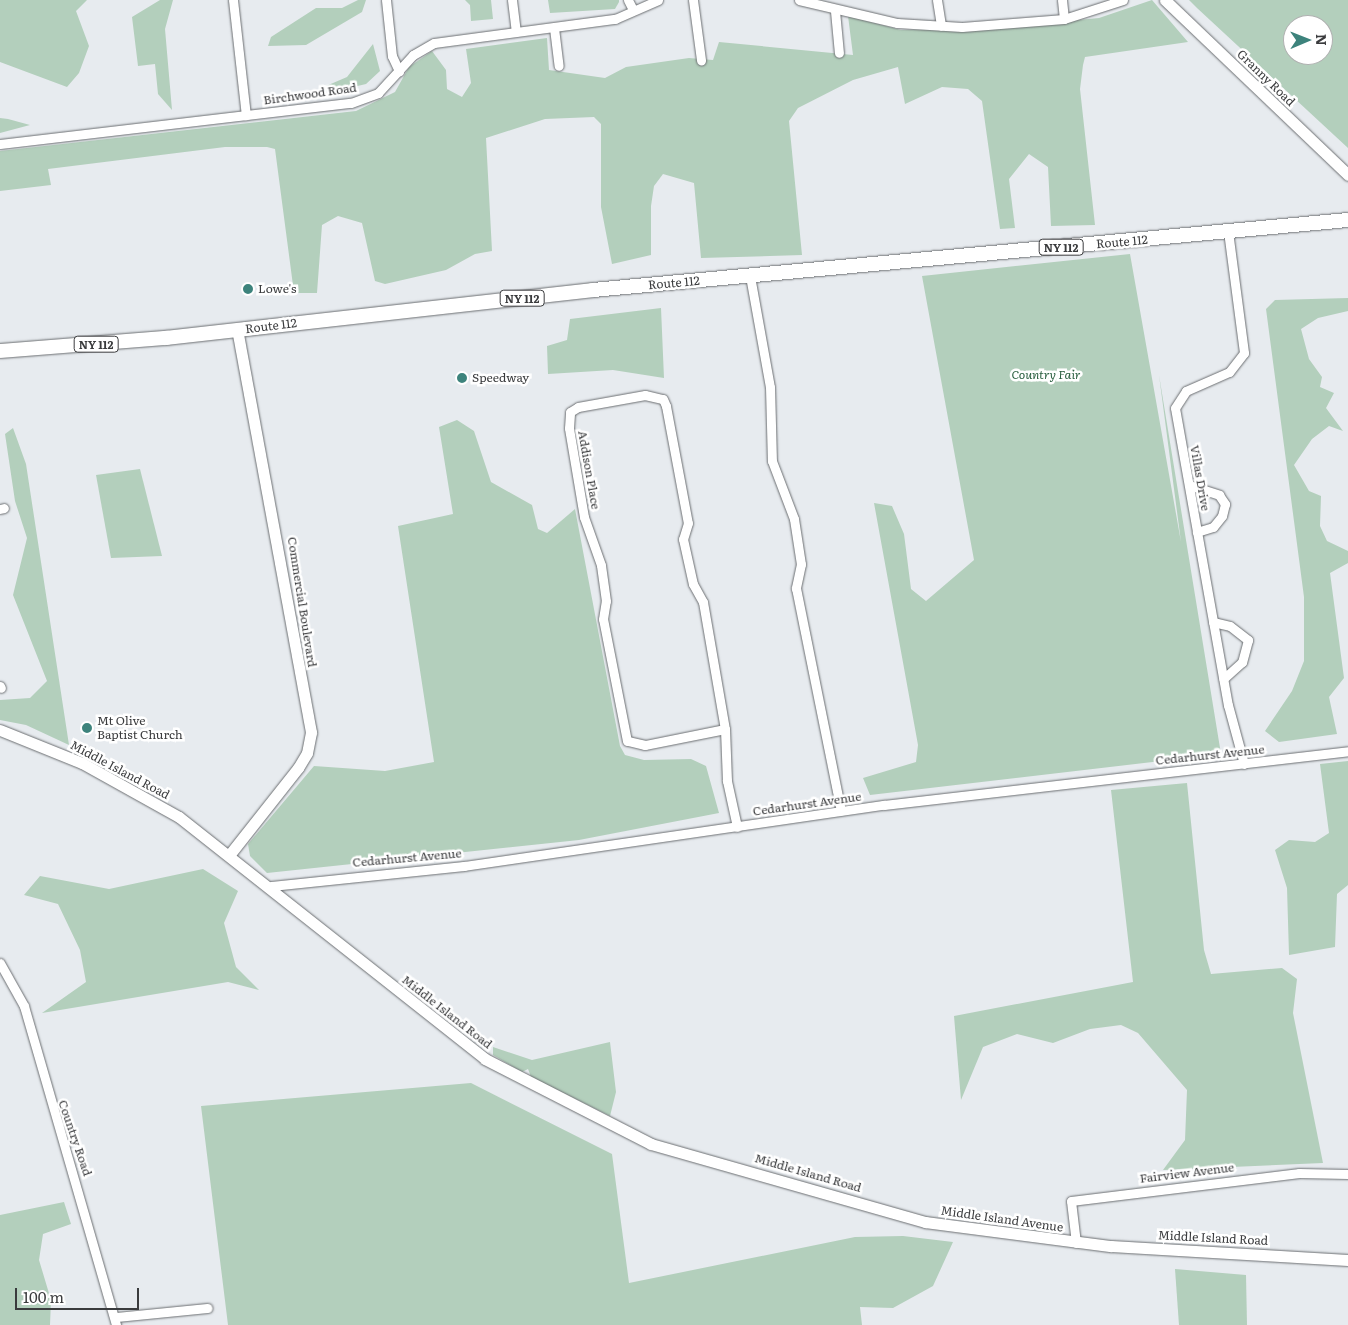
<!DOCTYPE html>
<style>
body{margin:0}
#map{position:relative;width:1348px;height:1325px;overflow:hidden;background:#e7ebef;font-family:Literata,serif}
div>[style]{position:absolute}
.green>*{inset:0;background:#b3cfbc}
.roads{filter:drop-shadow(0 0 1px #6b6e71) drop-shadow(0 0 1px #6b6e71)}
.minor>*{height:9px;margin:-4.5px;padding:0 4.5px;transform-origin:4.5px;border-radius:4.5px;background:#fff}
.tertiary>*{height:11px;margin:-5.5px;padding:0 5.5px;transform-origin:5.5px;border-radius:5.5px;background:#fff}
.primary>*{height:14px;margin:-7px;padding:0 7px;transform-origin:7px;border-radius:7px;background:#fff}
.dots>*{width:14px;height:14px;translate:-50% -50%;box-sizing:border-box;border:2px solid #fff;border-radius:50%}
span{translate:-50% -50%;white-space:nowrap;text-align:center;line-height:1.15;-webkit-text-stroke:5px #fff;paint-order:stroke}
.shield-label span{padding:1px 4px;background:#fff;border:1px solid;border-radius:4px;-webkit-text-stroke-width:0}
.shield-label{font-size:11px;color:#3a3b3d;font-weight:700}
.street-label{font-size:12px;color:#3a3b3d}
.poi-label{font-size:12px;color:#3a3b3d}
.left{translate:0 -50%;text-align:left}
.park-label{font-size:12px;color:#275d3d;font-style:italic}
.north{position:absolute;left:1283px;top:15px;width:50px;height:50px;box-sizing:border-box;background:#fff;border:1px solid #b0b1b1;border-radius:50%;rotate:89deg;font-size:14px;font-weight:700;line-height:20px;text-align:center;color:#3a3b3d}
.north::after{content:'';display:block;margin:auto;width:18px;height:22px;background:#3d837c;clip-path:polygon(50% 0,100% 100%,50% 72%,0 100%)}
.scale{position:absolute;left:15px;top:1288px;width:124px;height:22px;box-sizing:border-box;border:2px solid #3a3b3d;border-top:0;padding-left:6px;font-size:15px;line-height:18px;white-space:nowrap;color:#3a3b3d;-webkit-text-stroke:4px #fff;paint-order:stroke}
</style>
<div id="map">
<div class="green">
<div style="clip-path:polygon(0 0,87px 0,76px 11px,89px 46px,79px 73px,67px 87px,0 62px)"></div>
<div style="clip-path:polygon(160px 0,173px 0,165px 29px,172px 110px,158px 94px,155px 64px,138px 66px,132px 17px)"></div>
<div style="clip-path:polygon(358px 0,366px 0,362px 12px,306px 45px,268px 46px,271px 37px,316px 8px,342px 8px)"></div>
<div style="clip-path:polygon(465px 0,491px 0,493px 19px,471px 21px,470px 5px)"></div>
<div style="clip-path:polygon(548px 0,619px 0,619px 2px,615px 9px,550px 13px)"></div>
<div style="clip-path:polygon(1152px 0,1188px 42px,1085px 57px,1083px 65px,1080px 89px,1095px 225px,1051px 226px,1048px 167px,1029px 154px,1009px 179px,1015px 228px,1000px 229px,982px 101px,968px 89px,942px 87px,905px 104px,898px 67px,853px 80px,798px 108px,789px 121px,802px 255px,701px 258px,694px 183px,663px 174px,654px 186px,651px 206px,651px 255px,612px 264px,601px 207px,601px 124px,594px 117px,545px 119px,486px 138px,492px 251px,475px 254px,446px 270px,385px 284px,375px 281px,362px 223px,338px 216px,322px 225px,317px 293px,294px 293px,275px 149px,267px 147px,225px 147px,48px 169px,51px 185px,0 191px,0 151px,356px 111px,395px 92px,409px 67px,432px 51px,446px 70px,447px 89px,462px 97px,471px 83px,466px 49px,547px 38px,549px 70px,605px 78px,626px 67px,689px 58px,713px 60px,719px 42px,853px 55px,848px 16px,901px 30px,1007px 27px,1099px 18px)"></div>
<div style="clip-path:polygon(evenodd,1189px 0,1348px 0,1348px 148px,1197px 8px,1189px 0,1293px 25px,1323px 25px,1323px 55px,1293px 55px,1293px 25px)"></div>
<div style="clip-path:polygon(373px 44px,380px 71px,366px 84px,332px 92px,319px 89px,347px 77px)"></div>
<div style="clip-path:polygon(0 118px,8px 119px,30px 125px,0 133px)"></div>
<div style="clip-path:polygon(1130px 254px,1181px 542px,1159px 375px,1221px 754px,870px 795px,863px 778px,916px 762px,918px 745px,874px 503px,892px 506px,904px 534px,911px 589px,926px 601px,974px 560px,922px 276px)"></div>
<div style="clip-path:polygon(1348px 298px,1348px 311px,1318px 318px,1301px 329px,1309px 359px,1322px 377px,1320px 387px,1334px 393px,1326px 408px,1343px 431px,1329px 426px,1312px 439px,1294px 465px,1309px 491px,1321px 496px,1320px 526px,1327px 541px,1348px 551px,1348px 563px,1330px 573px,1344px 678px,1329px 697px,1337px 734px,1279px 742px,1265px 731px,1292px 691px,1304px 661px,1304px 597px,1266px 309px,1275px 300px)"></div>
<div style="clip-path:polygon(661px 308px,664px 378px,613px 370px,548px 374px,547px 346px,567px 340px,570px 319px)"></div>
<div style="clip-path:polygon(457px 420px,474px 431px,491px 482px,532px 505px,538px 529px,547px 533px,575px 509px,620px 746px,625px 755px,644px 760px,691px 759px,706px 766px,719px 813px,579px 840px,267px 873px,250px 856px,248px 844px,314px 766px,385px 771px,434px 762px,398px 526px,453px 514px,439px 427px)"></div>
<div style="clip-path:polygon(13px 428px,26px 464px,69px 745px,26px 725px,0 720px,0 700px,30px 698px,47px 681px,13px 595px,27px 538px,15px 501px,5px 434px)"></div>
<div style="clip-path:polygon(140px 469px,162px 556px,111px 558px,96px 475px)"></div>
<div style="clip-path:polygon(1348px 761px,1348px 885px,1337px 894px,1335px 947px,1289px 955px,1287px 888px,1275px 850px,1289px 840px,1315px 842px,1329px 833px,1320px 764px)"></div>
<div style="clip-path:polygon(1187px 783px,1204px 950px,1211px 974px,1282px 968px,1297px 979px,1293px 1013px,1323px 1163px,1163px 1170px,1185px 1140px,1187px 1090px,1138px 1033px,1121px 1025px,1090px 1029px,1053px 1043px,1017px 1034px,983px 1047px,961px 1100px,954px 1016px,1133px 982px,1111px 790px)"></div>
<div style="clip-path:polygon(203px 869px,238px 891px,224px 923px,236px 967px,259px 990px,228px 982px,42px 1013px,86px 982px,80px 950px,58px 904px,24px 895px,40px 876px,109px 889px)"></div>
<div style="clip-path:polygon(610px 1042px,616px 1092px,610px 1116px,531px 1077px,528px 1069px,522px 1072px,493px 1055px,493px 1047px,532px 1060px)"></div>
<div style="clip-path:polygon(471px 1083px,612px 1154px,629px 1283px,855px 1237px,903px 1236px,953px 1242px,933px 1286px,893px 1308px,860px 1307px,862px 1325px,228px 1325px,201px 1106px)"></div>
<div style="clip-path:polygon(64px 1202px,71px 1224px,43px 1234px,39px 1260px,51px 1300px,50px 1325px,0 1325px,0 1215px)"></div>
<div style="clip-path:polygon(1175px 1269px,1246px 1275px,1247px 1325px,1179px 1325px)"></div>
</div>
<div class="roads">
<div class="minor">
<div style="left:233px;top:0;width:116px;rotate:83.6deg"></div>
<div style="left:386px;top:0;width:56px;rotate:83.9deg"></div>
<div style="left:392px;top:56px;width:17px;rotate:65deg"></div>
<div style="left:512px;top:0;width:32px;rotate:83deg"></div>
<div style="left:628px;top:0;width:11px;rotate:63deg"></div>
<div style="left:693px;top:0;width:61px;rotate:82.4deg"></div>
<div style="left:799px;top:0;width:101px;rotate:13.2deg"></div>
<div style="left:897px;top:23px;width:65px;rotate:3.5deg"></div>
<div style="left:962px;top:27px;width:102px;rotate:-4.5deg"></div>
<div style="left:1064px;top:19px;width:62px;rotate:-17.9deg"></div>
<div style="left:937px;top:0;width:26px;rotate:81deg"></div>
<div style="left:1062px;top:0;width:19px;rotate:84deg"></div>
<div style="left:835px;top:11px;width:42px;rotate:84.6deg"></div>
<div style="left:554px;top:28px;width:38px;rotate:83deg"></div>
<div style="left:0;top:144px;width:353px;rotate:-6.7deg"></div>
<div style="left:351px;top:103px;width:29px;rotate:-20deg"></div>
<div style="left:378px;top:93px;width:52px;rotate:-47.4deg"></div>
<div style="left:413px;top:55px;width:24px;rotate:-30deg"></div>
<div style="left:434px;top:43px;width:183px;rotate:-7.6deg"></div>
<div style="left:615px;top:19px;width:47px;rotate:-23.8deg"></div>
<div style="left:1228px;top:231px;width:123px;rotate:82.5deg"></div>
<div style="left:1244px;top:353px;width:24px;rotate:128deg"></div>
<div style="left:1229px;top:372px;width:47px;rotate:156.2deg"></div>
<div style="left:1186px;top:391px;width:20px;rotate:123deg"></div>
<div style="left:1175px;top:408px;width:302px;rotate:79.9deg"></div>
<div style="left:1228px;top:705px;width:61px;rotate:74.8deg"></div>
<div style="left:750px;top:276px;width:113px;rotate:79.8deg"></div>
<div style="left:770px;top:387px;width:74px;rotate:88.5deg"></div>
<div style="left:772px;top:461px;width:62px;rotate:69.2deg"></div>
<div style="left:794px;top:519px;width:46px;rotate:81.2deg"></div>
<div style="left:801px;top:564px;width:25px;rotate:102deg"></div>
<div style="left:796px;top:588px;width:227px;rotate:78.6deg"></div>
<div style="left:1189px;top:485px;width:32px;rotate:18deg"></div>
<div style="left:1219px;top:495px;width:11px;rotate:56deg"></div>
<div style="left:1225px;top:504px;width:12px;rotate:104deg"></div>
<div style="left:1222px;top:516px;width:14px;rotate:129deg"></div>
<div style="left:1213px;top:527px;width:17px;rotate:163deg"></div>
<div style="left:0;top:509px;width:4px;rotate:-14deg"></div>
<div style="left:1213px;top:622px;width:17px;rotate:13deg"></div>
<div style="left:1230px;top:626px;width:23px;rotate:38deg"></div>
<div style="left:1248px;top:640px;width:23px;rotate:105deg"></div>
<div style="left:1242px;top:662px;width:25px;rotate:138deg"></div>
<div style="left:0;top:686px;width:2px;rotate:63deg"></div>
<div style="left:725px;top:729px;width:82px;rotate:168.7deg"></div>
<div style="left:645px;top:745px;width:18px;rotate:-167deg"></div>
<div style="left:627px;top:741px;width:124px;rotate:-101.1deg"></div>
<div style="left:603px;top:619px;width:18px;rotate:-81deg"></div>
<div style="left:606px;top:601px;width:36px;rotate:-98deg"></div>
<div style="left:601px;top:565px;width:51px;rotate:-109.5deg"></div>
<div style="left:584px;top:517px;width:90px;rotate:-99.6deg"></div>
<div style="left:569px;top:428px;width:16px;rotate:-86deg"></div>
<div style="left:570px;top:412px;width:9px;rotate:-32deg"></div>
<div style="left:578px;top:407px;width:68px;rotate:-10.2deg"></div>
<div style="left:645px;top:395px;width:18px;rotate:13deg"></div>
<div style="left:663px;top:399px;width:8px;rotate:67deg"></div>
<div style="left:666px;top:406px;width:119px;rotate:79.4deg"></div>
<div style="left:688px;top:523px;width:17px;rotate:107deg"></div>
<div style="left:683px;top:539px;width:46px;rotate:77.5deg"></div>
<div style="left:693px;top:584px;width:21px;rotate:61deg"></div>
<div style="left:703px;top:602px;width:129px;rotate:80.2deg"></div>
<div style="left:725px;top:729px;width:52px;rotate:87.8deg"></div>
<div style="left:727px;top:781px;width:47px;rotate:77.7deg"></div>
<div style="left:271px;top:886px;width:194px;rotate:-5.9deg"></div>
<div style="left:464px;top:866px;width:424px;rotate:-8.3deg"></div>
<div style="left:884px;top:805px;width:467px;rotate:-6.6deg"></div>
<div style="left:0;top:963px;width:49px;rotate:60.8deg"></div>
<div style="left:24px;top:1006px;width:332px;rotate:73.9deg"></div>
<div style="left:1076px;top:1243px;width:42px;rotate:-96.8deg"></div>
<div style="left:1071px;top:1201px;width:230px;rotate:-7deg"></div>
<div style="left:1299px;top:1173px;width:49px;rotate:1.2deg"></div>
<div style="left:116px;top:1317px;width:92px;rotate:-5.6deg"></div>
</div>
<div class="tertiary">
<div style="left:1165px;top:0;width:253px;rotate:43.7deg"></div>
<div style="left:0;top:730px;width:88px;rotate:21.9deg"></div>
<div style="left:82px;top:763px;width:111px;rotate:29.1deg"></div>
<div style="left:179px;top:817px;width:390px;rotate:38.3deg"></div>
<div style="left:485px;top:1059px;width:186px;rotate:27.1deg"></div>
<div style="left:651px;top:1144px;width:285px;rotate:15.9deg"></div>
<div style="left:925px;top:1222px;width:188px;rotate:7.4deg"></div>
<div style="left:1111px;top:1246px;width:237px;rotate:3.4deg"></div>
<div style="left:230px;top:854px;width:110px;rotate:-51.7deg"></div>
<div style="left:298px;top:768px;width:17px;rotate:-59deg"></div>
<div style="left:307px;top:753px;width:21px;rotate:-79deg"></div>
<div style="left:311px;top:732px;width:409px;rotate:-100.4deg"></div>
</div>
<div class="primary">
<div style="left:0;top:351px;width:167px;rotate:-4.5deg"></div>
<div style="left:166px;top:338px;width:430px;rotate:-6.4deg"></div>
<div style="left:593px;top:290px;width:758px;rotate:-5.3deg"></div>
</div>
</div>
<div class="dots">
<div style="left:248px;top:289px;background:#3d837c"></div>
<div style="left:462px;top:378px;background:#3d837c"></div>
<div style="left:87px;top:728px;background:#3d837c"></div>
</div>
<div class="shield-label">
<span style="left:1061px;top:247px">NY 112</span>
<span style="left:522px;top:298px">NY 112</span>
<span style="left:96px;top:344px">NY 112</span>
</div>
<div class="street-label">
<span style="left:1266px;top:78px;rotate:44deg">Granny Road</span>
<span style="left:310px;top:94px;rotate:-8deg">Birchwood Road</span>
<span style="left:1122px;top:242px;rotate:-5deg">Route 112</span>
<span style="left:674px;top:283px;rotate:-5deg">Route 112</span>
<span style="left:271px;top:326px;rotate:-7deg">Route 112</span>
<span style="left:589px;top:470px;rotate:80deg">Addison Place</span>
<span style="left:1200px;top:478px;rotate:80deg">Villas Drive</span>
<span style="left:302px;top:602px;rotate:81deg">Commercial Boulevard</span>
<span style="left:1210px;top:755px;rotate:-6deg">Cedarhurst Avenue</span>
<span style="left:120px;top:770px;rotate:28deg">Middle Island Road</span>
<span style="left:807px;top:804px;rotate:-8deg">Cedarhurst Avenue</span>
<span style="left:407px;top:858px;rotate:-5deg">Cedarhurst Avenue</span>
<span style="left:447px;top:1012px;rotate:38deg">Middle Island Road</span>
<span style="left:75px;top:1138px;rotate:71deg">Country Road</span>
<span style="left:808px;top:1173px;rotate:16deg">Middle Island Road</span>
<span style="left:1187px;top:1173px;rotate:-7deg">Fairview Avenue</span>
<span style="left:1002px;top:1219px;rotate:8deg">Middle Island Avenue</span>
<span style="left:1213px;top:1238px;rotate:3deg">Middle Island Road</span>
</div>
<div class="poi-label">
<span class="left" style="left:258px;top:289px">Lowe's</span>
<span class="left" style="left:472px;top:378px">Speedway</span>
<span class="left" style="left:97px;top:728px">Mt Olive<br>Baptist Church</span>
</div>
<div class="park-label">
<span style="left:1046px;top:375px">Country Fair</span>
</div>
<div class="north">N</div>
<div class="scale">100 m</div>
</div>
